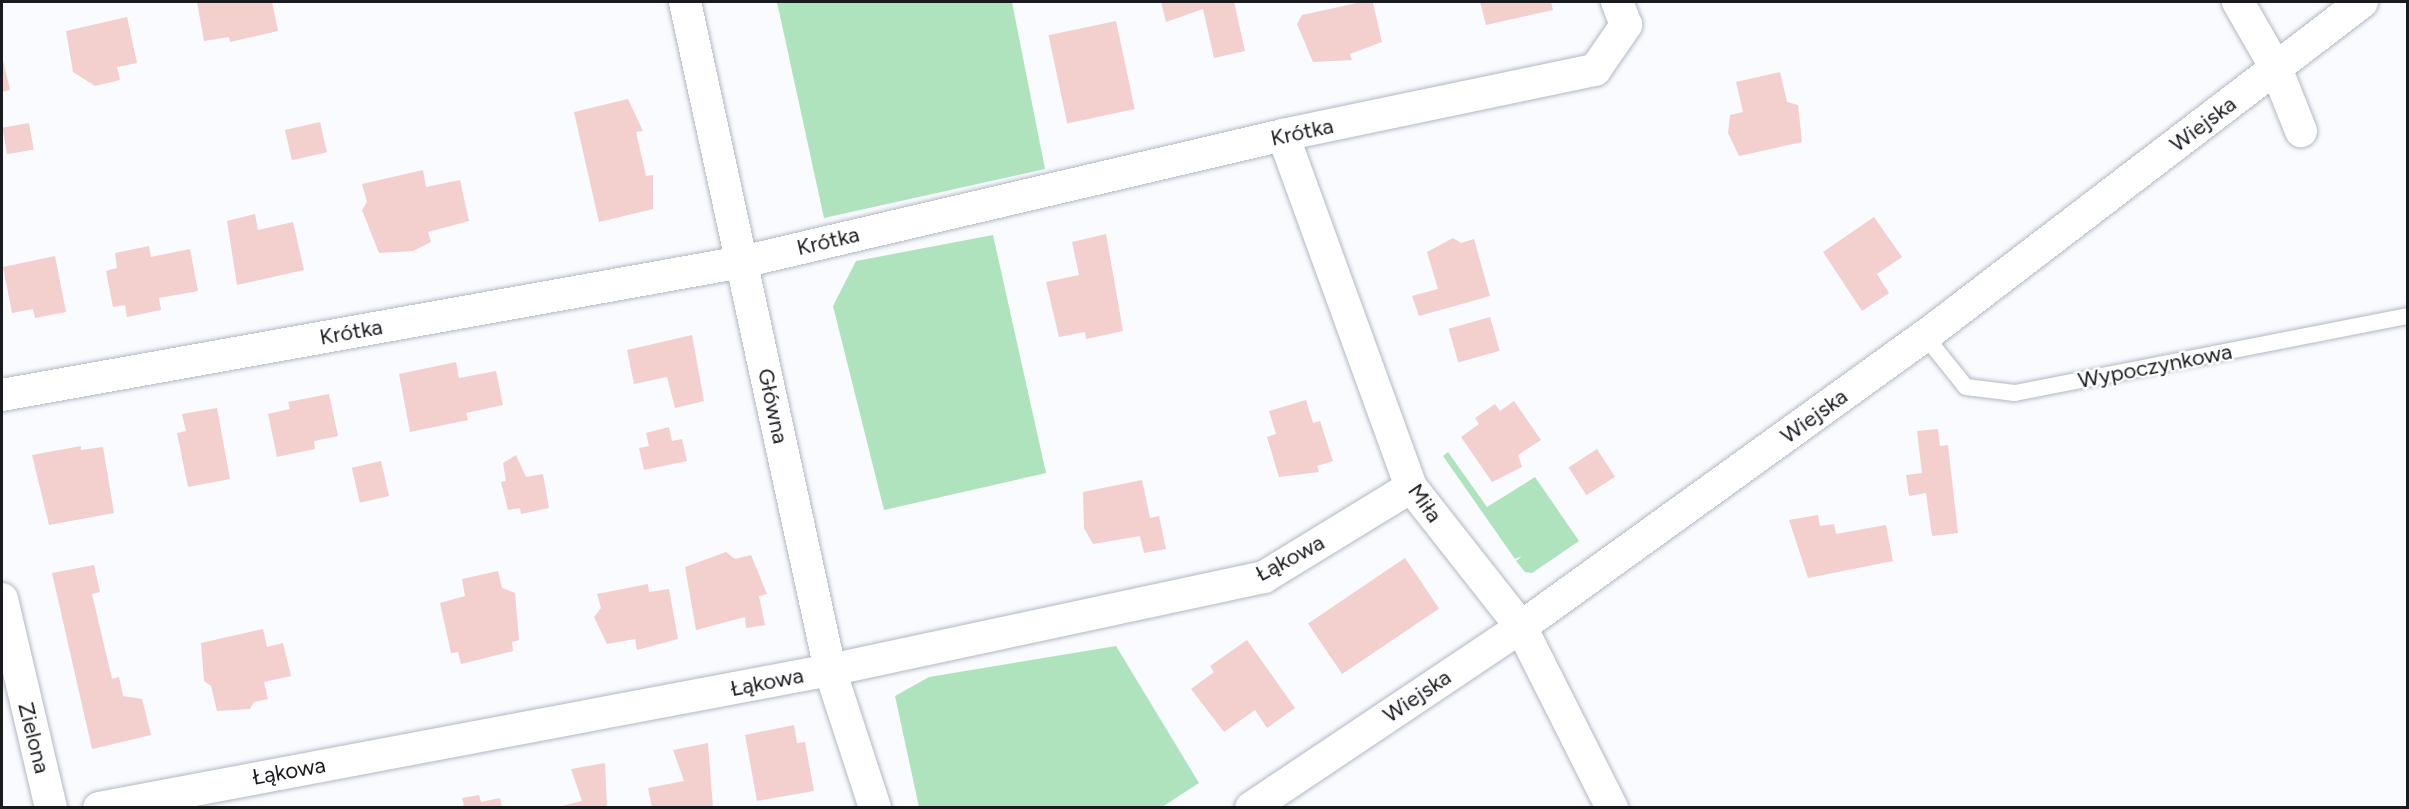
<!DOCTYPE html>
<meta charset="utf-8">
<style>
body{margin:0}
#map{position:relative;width:2409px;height:809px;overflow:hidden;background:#f9fbff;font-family:Figtree,sans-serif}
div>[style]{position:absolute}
.green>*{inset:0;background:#afe3be}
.building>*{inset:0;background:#f3cfcd;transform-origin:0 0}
.roads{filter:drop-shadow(0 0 2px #b3b8c2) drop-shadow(0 0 2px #b3b8c2)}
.service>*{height:16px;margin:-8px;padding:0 8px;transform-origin:8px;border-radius:8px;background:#fff}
.minor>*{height:32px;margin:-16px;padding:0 16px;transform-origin:16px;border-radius:16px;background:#fff}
span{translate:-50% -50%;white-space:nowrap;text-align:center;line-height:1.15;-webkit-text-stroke:4.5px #fff;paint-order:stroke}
.street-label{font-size:22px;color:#191b1f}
.frame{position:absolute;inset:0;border:3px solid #191b1f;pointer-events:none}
</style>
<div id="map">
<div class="green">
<div style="clip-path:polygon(777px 2px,1012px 2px,1045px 169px,824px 218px)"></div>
<div style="clip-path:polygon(993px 235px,1046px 473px,884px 510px,833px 306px,856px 261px)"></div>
<div style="clip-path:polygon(1448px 452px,1487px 507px,1535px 477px,1579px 541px,1532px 573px,1525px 572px,1516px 561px,1522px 556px,1515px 559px,1443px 456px)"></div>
<div style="clip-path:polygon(1116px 646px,1199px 783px,1162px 807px,919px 807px,895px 696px,929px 677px)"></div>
</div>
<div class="building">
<div style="clip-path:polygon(197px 2px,272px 2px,278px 31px,230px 42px,229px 37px,204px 41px)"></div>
<div style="clip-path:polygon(1161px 2px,1234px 2px,1245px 51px,1214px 58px,1203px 9px,1166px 22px)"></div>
<div style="clip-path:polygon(1480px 2px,1551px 2px,1553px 10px,1486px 25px)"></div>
<div style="clip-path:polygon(1357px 3px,1373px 3px,1382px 42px,1350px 54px,1352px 60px,1313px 62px,1297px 24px,1302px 15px)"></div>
<div style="clip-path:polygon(127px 17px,137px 63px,117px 67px,120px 80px,95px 86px,73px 72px,66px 31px)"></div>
<div style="left:1116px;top:21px;width:90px;height:69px;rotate:78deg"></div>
<div style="clip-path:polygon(2px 56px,10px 90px,2px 92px)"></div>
<div style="clip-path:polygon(1780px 72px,1787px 102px,1798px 105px,1802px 142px,1739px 156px,1728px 133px,1730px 115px,1743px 112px,1736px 82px)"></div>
<div style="clip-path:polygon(628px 99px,643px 131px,636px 132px,646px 176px,653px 175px,653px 209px,599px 222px,574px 112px)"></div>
<div style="left:320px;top:122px;width:31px;height:36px;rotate:77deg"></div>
<div style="left:29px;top:123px;width:27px;height:27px;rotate:80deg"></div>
<div style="clip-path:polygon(423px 170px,426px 187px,460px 180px,469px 221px,428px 232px,431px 242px,413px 251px,379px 253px,362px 210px,367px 202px,362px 184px)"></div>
<div style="clip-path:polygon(255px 214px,258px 230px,293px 222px,304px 270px,237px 285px,227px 221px)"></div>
<div style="clip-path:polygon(1874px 217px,1902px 257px,1877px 274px,1889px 293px,1862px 311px,1823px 252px)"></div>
<div style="clip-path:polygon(1106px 234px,1123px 331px,1086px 339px,1085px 332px,1059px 337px,1046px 282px,1079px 275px,1072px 242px)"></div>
<div style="clip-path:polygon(1453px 238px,1461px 243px,1474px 239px,1490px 296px,1419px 316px,1412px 296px,1438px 289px,1427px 252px)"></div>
<div style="clip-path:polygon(149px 246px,151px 257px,190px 249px,198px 291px,159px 298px,161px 310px,127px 317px,125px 305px,113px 307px,106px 271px,117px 268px,115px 253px)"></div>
<div style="clip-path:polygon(55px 256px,66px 312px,35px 318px,33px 309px,12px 313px,3px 267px)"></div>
<div style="left:1490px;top:317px;width:35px;height:43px;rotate:74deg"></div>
<div style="clip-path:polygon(692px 335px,704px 401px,675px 408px,667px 377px,634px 384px,627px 350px)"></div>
<div style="clip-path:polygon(456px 362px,459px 378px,496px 371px,503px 405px,466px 413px,468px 420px,410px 432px,399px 374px)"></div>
<div style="clip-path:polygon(329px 394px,338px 436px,314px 441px,315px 449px,277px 457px,268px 414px,290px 409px,288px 402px)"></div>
<div style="clip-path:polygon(1306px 400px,1313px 423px,1320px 421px,1333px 461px,1317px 466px,1319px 472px,1279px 477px,1267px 437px,1276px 434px,1269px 411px)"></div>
<div style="clip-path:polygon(1514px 401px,1541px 440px,1518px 455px,1522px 467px,1492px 482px,1461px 437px,1479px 424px,1475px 418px,1495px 404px,1500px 411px)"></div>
<div style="clip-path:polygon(217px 408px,230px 479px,188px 487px,177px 433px,186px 431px,182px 414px)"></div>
<div style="clip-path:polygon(669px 427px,672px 441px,682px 439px,687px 461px,644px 470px,639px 448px,649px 446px,646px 433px)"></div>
<div style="clip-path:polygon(1938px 429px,1940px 446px,1948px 445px,1958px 533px,1932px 536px,1926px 493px,1909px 496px,1906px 475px,1922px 473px,1917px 431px)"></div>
<div style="clip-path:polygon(81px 446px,81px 450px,103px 447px,114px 513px,49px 525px,32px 455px)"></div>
<div style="left:1597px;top:449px;width:33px;height:34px;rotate:57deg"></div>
<div style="clip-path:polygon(516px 455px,526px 477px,543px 474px,549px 508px,521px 514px,520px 508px,508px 510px,501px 482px,506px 481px,503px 463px)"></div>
<div style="left:381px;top:461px;width:36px;height:30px;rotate:77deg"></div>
<div style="clip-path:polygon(1142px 480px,1150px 518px,1159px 516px,1166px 549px,1144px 553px,1140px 536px,1093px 544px,1084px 528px,1083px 492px)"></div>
<div style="clip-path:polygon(1818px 515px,1820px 526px,1834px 524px,1836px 534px,1886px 525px,1893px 561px,1808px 578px,1789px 520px)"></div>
<div style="clip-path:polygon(726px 552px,735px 559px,751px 555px,767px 594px,759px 596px,765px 625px,746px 628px,745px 617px,696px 630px,685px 567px)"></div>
<div style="left:1405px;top:558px;width:61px;height:117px;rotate:56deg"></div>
<div style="clip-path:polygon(94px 565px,100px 592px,92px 594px,112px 679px,119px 677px,123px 696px,142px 699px,151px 735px,92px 749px,52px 573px)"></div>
<div style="clip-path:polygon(498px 571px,502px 588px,515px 593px,519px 640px,512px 642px,513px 651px,461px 664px,458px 652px,451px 653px,440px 603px,465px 596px,462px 579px)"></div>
<div style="clip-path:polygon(648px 584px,649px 592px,669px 589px,678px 639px,637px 650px,635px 639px,607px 644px,594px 617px,601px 608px,597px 594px)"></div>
<div style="clip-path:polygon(263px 629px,267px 647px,283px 643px,291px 676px,264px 682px,268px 699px,254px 702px,250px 709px,217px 711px,211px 686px,204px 681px,201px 643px)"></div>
<div style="clip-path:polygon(1247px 640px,1295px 708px,1267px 728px,1255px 710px,1224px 732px,1191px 689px,1214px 672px,1210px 666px)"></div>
<div style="clip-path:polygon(794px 725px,797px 743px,805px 742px,814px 791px,757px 801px,745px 735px)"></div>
<div style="clip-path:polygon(708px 743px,713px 808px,652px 808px,648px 788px,684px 781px,673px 750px)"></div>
<div style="clip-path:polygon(605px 763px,607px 808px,554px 808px,582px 801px,571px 769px)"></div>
<div style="clip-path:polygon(479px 795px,481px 802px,500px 798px,502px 808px,458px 808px,464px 805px,462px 798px)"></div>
</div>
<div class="roads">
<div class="service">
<div style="left:1925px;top:336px;width:65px;rotate:51.2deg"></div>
<div style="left:1966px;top:387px;width:49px;rotate:7deg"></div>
<div style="left:2015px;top:393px;width:400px;rotate:-11.1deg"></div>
</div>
<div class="minor">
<div style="left:685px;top:2px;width:684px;rotate:77.75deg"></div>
<div style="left:830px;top:670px;width:145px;rotate:71.9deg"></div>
<div style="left:2238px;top:2px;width:76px;rotate:60.1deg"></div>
<div style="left:2276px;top:68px;width:68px;rotate:68.4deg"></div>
<div style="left:1283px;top:135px;width:375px;rotate:70deg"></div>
<div style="left:1411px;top:487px;width:178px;rotate:51.8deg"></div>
<div style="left:1521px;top:627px;width:203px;rotate:63.3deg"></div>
<div style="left:2px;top:395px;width:752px;rotate:-10.19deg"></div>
<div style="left:742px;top:262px;width:556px;rotate:-13.21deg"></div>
<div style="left:1283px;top:135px;width:319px;rotate:-11.8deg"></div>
<div style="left:1595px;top:70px;width:55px;rotate:-55.4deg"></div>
<div style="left:1626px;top:25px;width:25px;rotate:-111deg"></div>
<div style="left:2px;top:599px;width:215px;rotate:76.8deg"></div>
<div style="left:99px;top:808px;width:744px;rotate:-10.69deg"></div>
<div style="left:830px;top:670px;width:444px;rotate:-12.1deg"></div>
<div style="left:1264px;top:577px;width:172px;rotate:-31.5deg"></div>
<div style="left:1251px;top:808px;width:325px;rotate:-33.8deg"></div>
<div style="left:1521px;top:627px;width:498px;rotate:-35.8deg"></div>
<div style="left:1925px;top:336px;width:550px;rotate:-37.39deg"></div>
</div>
</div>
<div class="street-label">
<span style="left:2203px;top:124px;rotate:-37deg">Wiejska</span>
<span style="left:1302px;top:132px;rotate:-12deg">Krótka</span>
<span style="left:828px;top:241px;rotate:-13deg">Krótka</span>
<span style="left:351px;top:332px;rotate:-10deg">Krótka</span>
<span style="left:2155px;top:366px;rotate:-11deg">Wypoczynkowa</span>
<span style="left:773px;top:406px;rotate:78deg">Główna</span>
<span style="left:1814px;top:416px;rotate:-36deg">Wiejska</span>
<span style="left:1425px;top:503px;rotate:55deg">Miła</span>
<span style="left:1290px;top:558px;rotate:-28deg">Łąkowa</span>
<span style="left:767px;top:682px;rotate:-11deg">Łąkowa</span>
<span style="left:1417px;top:696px;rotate:-34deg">Wiejska</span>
<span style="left:34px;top:738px;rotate:76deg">Zielona</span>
<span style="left:289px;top:771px;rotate:-10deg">Łąkowa</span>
</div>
<div class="frame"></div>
</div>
